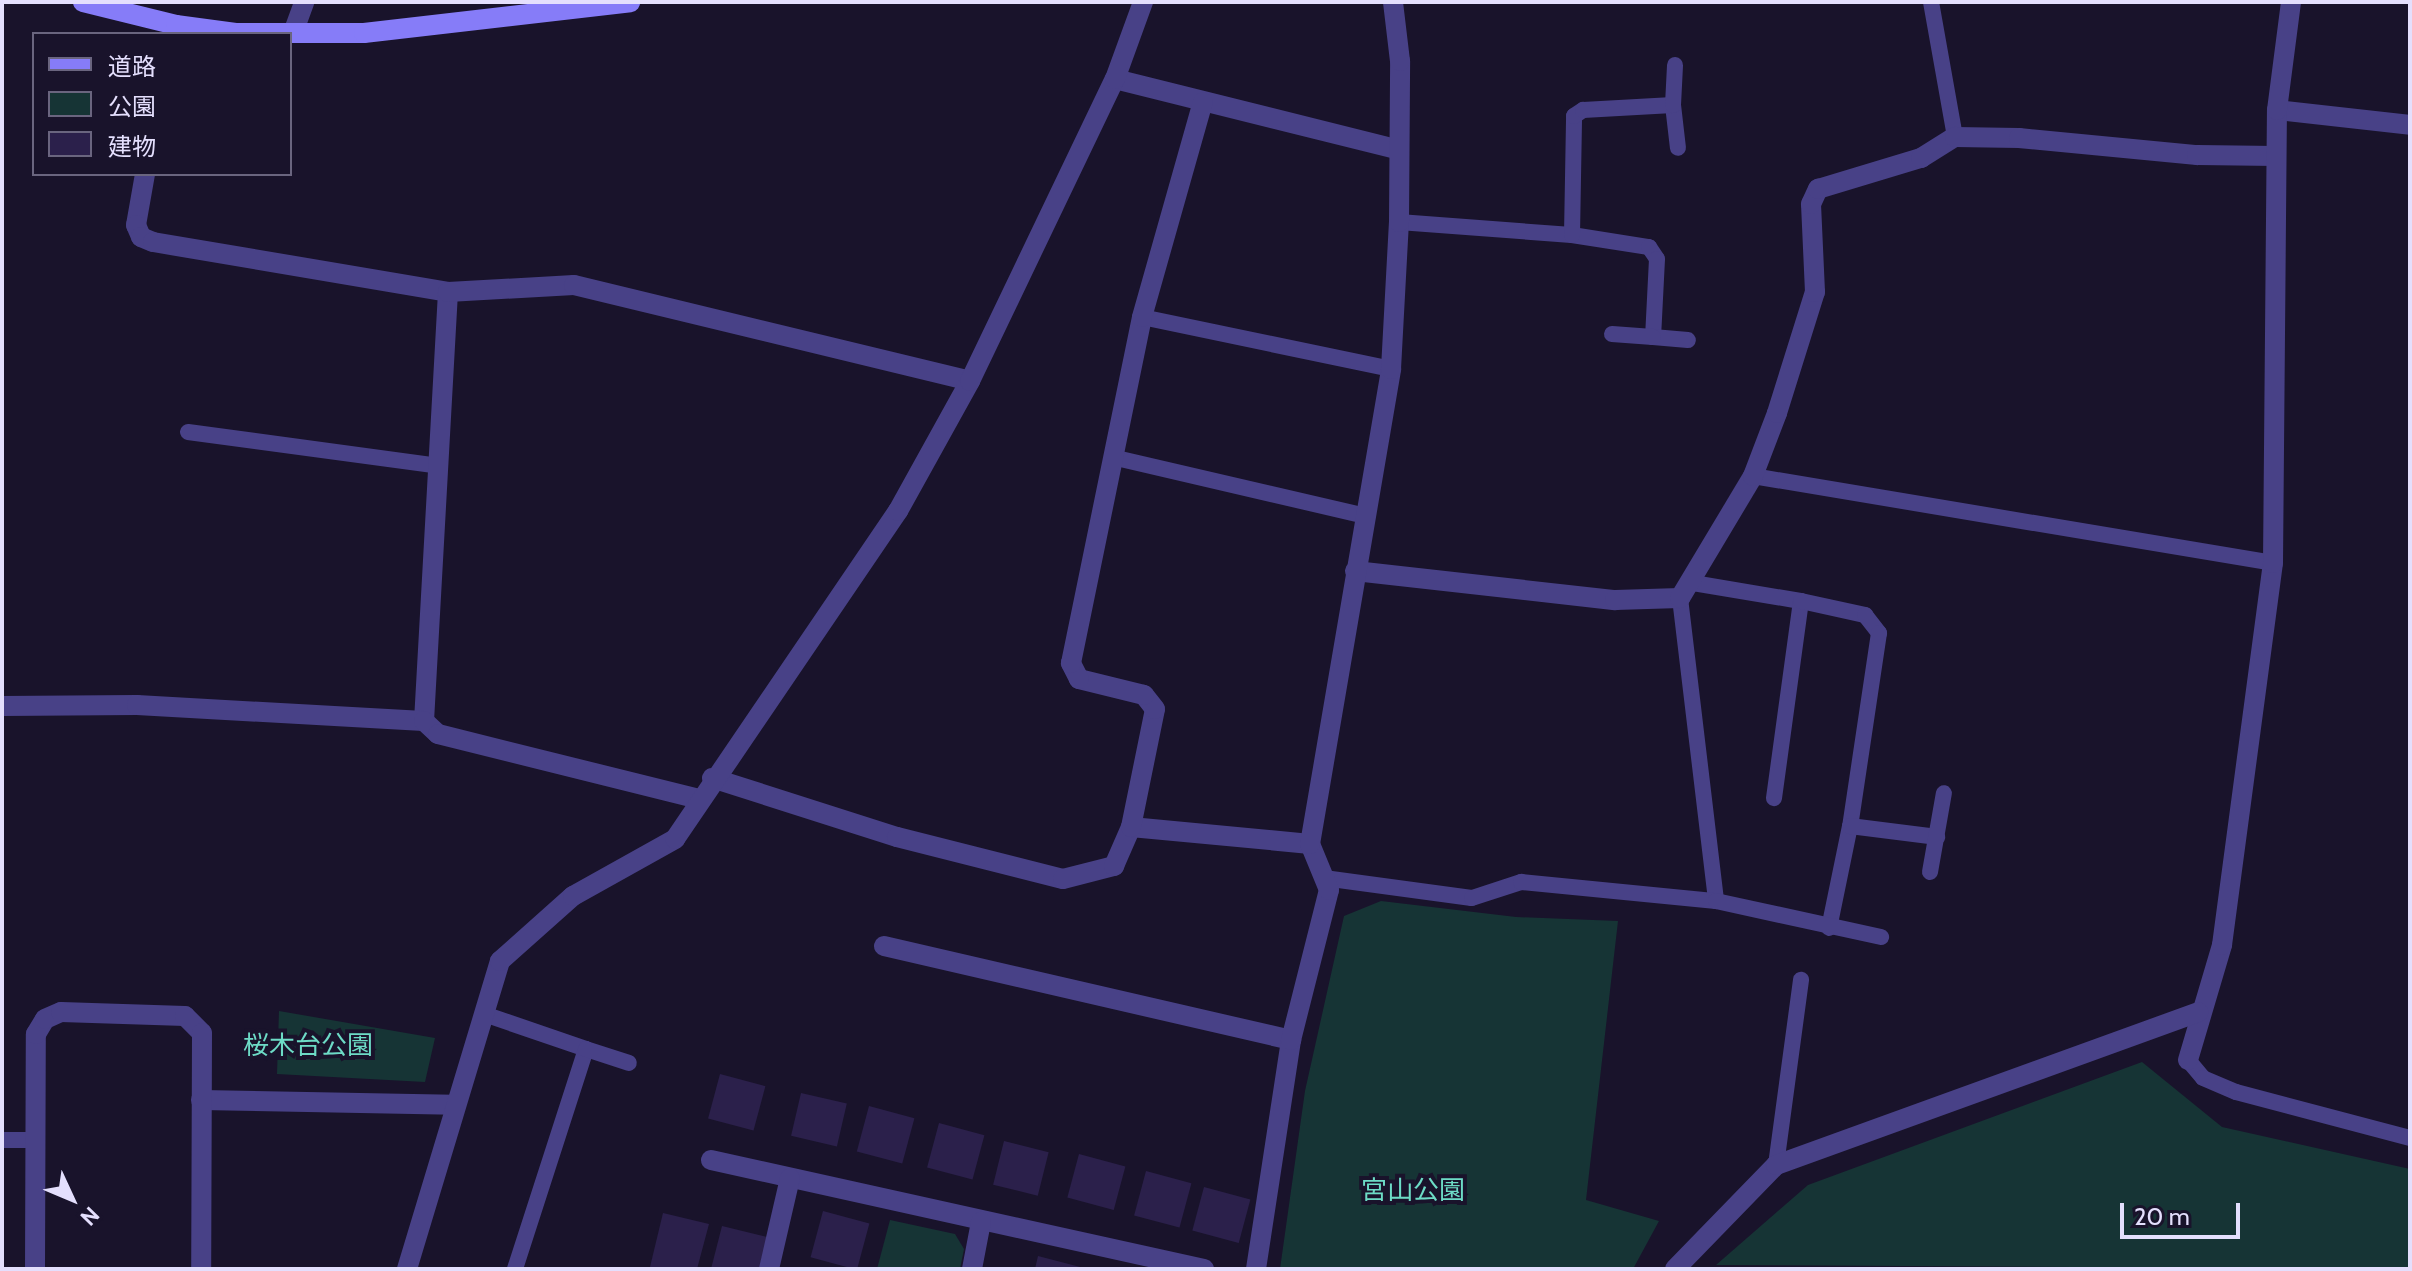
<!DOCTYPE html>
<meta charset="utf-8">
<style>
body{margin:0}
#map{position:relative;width:2412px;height:1271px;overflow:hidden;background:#19132b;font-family:Cabin,"Noto Sans JP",sans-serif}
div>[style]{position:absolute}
.green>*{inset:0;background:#163435}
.building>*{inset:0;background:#2b204b;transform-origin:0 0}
.service>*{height:16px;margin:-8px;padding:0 8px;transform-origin:8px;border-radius:8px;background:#484187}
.minor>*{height:20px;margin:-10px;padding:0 10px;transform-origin:10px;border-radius:10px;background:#484187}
.secondary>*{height:20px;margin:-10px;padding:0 10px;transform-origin:10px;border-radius:10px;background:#867cf8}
span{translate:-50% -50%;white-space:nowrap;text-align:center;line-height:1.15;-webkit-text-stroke:8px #19132b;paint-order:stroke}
.park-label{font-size:26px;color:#6ddbc6}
.frame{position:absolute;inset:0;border:4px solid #e4dffd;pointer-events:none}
.legend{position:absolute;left:32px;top:32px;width:260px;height:144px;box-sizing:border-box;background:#19132b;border:2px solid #6a657f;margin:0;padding:10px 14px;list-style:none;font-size:24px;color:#e4dffd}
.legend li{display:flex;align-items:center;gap:16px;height:40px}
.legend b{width:40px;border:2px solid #6a657f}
.north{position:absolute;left:32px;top:1159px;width:80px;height:80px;-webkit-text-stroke:6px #19132b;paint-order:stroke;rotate:134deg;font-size:22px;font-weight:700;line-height:32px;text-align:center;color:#e4dffd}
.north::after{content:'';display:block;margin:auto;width:28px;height:36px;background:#e4dffd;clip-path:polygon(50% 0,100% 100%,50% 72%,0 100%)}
.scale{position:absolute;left:2120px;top:1203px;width:120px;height:36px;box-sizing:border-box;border:4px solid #e4dffd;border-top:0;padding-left:10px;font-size:24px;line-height:28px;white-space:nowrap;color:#e4dffd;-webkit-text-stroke:6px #19132b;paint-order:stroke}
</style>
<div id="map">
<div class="green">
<div style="clip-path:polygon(1381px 901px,1516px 917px,1618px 921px,1586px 1200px,1659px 1221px,1633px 1269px,1280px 1269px,1305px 1091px,1344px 916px)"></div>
<div style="clip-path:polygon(279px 1011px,435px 1038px,425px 1082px,277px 1074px)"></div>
<div style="clip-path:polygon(2142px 1062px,2222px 1127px,2410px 1169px,2410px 1269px,1716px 1265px,1808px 1185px)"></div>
<div style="clip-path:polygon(890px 1220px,955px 1234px,964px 1249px,960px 1269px,877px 1269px)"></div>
</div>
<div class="building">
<div style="left:720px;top:1074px;width:47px;height:46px;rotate:15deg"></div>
<div style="left:801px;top:1093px;width:47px;height:44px;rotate:13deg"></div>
<div style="left:869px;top:1106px;width:47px;height:47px;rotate:15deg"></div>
<div style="left:939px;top:1123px;width:47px;height:46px;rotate:15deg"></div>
<div style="left:1004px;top:1141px;width:46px;height:45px;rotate:14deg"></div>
<div style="left:1079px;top:1154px;width:48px;height:45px;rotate:15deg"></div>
<div style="left:1146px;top:1171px;width:47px;height:46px;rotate:15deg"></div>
<div style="left:1204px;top:1187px;width:48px;height:45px;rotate:15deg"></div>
<div style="left:823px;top:1211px;width:48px;height:48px;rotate:15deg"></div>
<div style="clip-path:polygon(663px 1213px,709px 1224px,697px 1269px,650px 1267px)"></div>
<div style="clip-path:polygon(722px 1226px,767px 1237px,759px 1269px,711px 1269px)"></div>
<div style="clip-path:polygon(1038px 1256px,1084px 1268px,1084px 1269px,1035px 1269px)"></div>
</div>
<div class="service">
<div style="left:1931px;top:2px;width:137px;rotate:79.9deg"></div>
<div style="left:1673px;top:105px;width:43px;rotate:83.4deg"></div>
<div style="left:1399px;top:222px;width:173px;rotate:4.3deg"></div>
<div style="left:1572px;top:235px;width:78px;rotate:8.9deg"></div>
<div style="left:1649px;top:247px;width:14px;rotate:56deg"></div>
<div style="left:1657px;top:259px;width:78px;rotate:92.9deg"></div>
<div style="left:1653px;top:337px;width:35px;rotate:5deg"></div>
<div style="left:1572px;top:235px;width:119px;rotate:-89deg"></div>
<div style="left:1574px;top:116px;width:11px;rotate:-34deg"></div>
<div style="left:1583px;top:110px;width:90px;rotate:-3.2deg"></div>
<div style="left:1673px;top:105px;width:40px;rotate:-87.1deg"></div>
<div style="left:1142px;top:317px;width:254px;rotate:11.8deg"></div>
<div style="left:1612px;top:334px;width:41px;rotate:4.2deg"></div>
<div style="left:188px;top:432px;width:253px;rotate:7.7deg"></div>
<div style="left:1112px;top:457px;width:261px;rotate:13.1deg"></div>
<div style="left:1753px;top:476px;width:527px;rotate:9.5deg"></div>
<div style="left:1693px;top:583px;width:109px;rotate:9.5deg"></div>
<div style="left:1801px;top:601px;width:199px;rotate:97.8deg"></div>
<div style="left:1680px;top:598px;width:305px;rotate:83.2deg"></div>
<div style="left:1801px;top:601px;width:66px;rotate:12.3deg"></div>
<div style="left:1865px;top:615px;width:23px;rotate:52deg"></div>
<div style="left:1879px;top:633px;width:195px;rotate:98.5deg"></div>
<div style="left:1850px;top:826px;width:104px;rotate:101.6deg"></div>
<div style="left:1850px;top:826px;width:88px;rotate:7.2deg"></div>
<div style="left:1930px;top:872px;width:80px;rotate:-80deg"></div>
<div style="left:1324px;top:878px;width:149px;rotate:7.7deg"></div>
<div style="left:1472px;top:898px;width:52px;rotate:-18.1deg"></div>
<div style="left:1521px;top:882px;width:196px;rotate:5.6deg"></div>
<div style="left:1716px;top:901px;width:169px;rotate:12.3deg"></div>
<div style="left:484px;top:1014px;width:108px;rotate:18.9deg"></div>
<div style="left:586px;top:1049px;width:231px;rotate:107.9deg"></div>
<div style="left:586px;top:1049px;width:45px;rotate:18deg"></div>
<div style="left:2188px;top:1060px;width:23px;rotate:50deg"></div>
<div style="left:2203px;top:1078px;width:36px;rotate:23deg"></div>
<div style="left:2236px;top:1092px;width:180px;rotate:14.8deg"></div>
<div style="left:2px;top:1140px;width:32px"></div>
<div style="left:1776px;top:1165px;width:187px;rotate:-82.3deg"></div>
</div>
<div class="minor">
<div style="left:293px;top:33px;width:33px;rotate:-70deg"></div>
<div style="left:1115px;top:79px;width:290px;rotate:14deg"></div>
<div style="left:2277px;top:110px;width:134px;rotate:6.4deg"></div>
<div style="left:145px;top:174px;width:52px;rotate:100deg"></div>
<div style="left:136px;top:225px;width:13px;rotate:67deg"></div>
<div style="left:141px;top:237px;width:13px;rotate:23deg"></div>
<div style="left:153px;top:242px;width:299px;rotate:9.6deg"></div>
<div style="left:448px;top:292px;width:430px;rotate:93.2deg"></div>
<div style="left:448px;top:292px;width:126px;rotate:-3.2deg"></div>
<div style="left:574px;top:285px;width:407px;rotate:13.6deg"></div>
<div style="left:1355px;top:571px;width:262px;rotate:6.4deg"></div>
<div style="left:1615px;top:600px;width:65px;rotate:-1.8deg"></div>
<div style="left:1680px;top:598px;width:142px;rotate:-59.1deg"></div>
<div style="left:1753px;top:476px;width:67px;rotate:-69.1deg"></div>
<div style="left:1777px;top:413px;width:127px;rotate:-72.6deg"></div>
<div style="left:1815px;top:292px;width:88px;rotate:-92.6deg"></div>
<div style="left:1811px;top:204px;width:17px;rotate:-65deg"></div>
<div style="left:1818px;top:189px;width:108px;rotate:-16.8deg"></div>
<div style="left:1921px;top:158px;width:40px;rotate:-32deg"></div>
<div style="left:1955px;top:137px;width:64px;rotate:0.9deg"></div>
<div style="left:2019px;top:138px;width:179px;rotate:5.5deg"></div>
<div style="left:2197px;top:155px;width:79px;rotate:0.7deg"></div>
<div style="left:2px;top:706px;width:135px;rotate:-0.4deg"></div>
<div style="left:137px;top:705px;width:287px;rotate:3.2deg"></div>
<div style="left:424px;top:721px;width:19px;rotate:43deg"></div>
<div style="left:438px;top:734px;width:269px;rotate:14deg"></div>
<div style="left:712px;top:778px;width:194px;rotate:17.7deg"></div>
<div style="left:897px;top:837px;width:171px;rotate:14.2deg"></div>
<div style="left:1063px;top:879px;width:53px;rotate:-14.3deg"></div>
<div style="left:1114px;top:866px;width:43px;rotate:-66.4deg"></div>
<div style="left:1131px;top:827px;width:180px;rotate:5.4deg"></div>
<div style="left:1131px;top:827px;width:120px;rotate:-78.5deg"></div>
<div style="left:1155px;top:709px;width:18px;rotate:-128deg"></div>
<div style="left:1144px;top:695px;width:67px;rotate:-166.2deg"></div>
<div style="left:1079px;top:679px;width:18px;rotate:-117deg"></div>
<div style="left:1071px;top:663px;width:353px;rotate:-78.4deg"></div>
<div style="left:1142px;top:317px;width:223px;rotate:-74.2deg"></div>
<div style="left:884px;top:946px;width:418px;rotate:13deg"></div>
<div style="left:2188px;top:1060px;width:120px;rotate:-73.5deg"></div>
<div style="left:2222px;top:945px;width:385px;rotate:-82.4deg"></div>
<div style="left:2273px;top:563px;width:453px;rotate:-89.5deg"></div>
<div style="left:2277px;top:110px;width:109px;rotate:-82.6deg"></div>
<div style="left:201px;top:1100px;width:252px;rotate:1.1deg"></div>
<div style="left:711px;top:1160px;width:505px;rotate:12.47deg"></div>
<div style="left:35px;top:1269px;width:235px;rotate:-89.8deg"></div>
<div style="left:36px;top:1034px;width:17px;rotate:-59deg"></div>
<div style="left:45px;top:1019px;width:17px;rotate:-24deg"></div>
<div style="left:61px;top:1012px;width:124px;rotate:1.8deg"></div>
<div style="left:185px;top:1016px;width:24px;rotate:45deg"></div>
<div style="left:202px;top:1033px;width:236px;rotate:90.2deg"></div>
<div style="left:407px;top:1269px;width:322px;rotate:-73.2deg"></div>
<div style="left:500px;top:961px;width:98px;rotate:-41.7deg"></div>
<div style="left:573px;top:896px;width:117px;rotate:-29.2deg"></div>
<div style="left:675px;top:839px;width:397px;rotate:-55.8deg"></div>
<div style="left:898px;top:511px;width:149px;rotate:-61deg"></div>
<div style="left:970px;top:381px;width:335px;rotate:-64.4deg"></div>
<div style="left:1115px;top:79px;width:82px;rotate:-70deg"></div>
<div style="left:769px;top:1269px;width:93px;rotate:-77deg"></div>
<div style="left:972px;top:1269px;width:48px;rotate:-79.2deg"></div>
<div style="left:1256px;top:1269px;width:232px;rotate:-81.3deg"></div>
<div style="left:1291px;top:1040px;width:155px;rotate:-75.8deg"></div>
<div style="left:1329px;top:890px;width:50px;rotate:-112.4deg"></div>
<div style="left:1310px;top:844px;width:482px;rotate:-80.3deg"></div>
<div style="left:1391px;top:369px;width:147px;rotate:-86.9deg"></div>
<div style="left:1399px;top:222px;width:161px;rotate:-89.6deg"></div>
<div style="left:1400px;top:61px;width:59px;rotate:-96.8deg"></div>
<div style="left:1675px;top:1269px;width:145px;rotate:-45.8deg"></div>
<div style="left:1776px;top:1165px;width:449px;rotate:-19.9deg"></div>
</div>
<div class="secondary">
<div style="left:83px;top:2px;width:96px;rotate:13.9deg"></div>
<div style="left:176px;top:25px;width:62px;rotate:7.5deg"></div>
<div style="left:237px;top:33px;width:127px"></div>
<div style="left:364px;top:33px;width:268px;rotate:-6.6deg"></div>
</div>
<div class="park-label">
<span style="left:308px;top:1046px">桜木台公園</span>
<span style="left:1413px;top:1191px">宮山公園</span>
</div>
<div class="frame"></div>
<ul class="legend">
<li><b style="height:10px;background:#867cf8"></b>道路</li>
<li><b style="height:22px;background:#163435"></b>公園</li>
<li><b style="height:22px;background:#2b204b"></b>建物</li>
</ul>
<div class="north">N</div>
<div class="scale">20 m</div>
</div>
